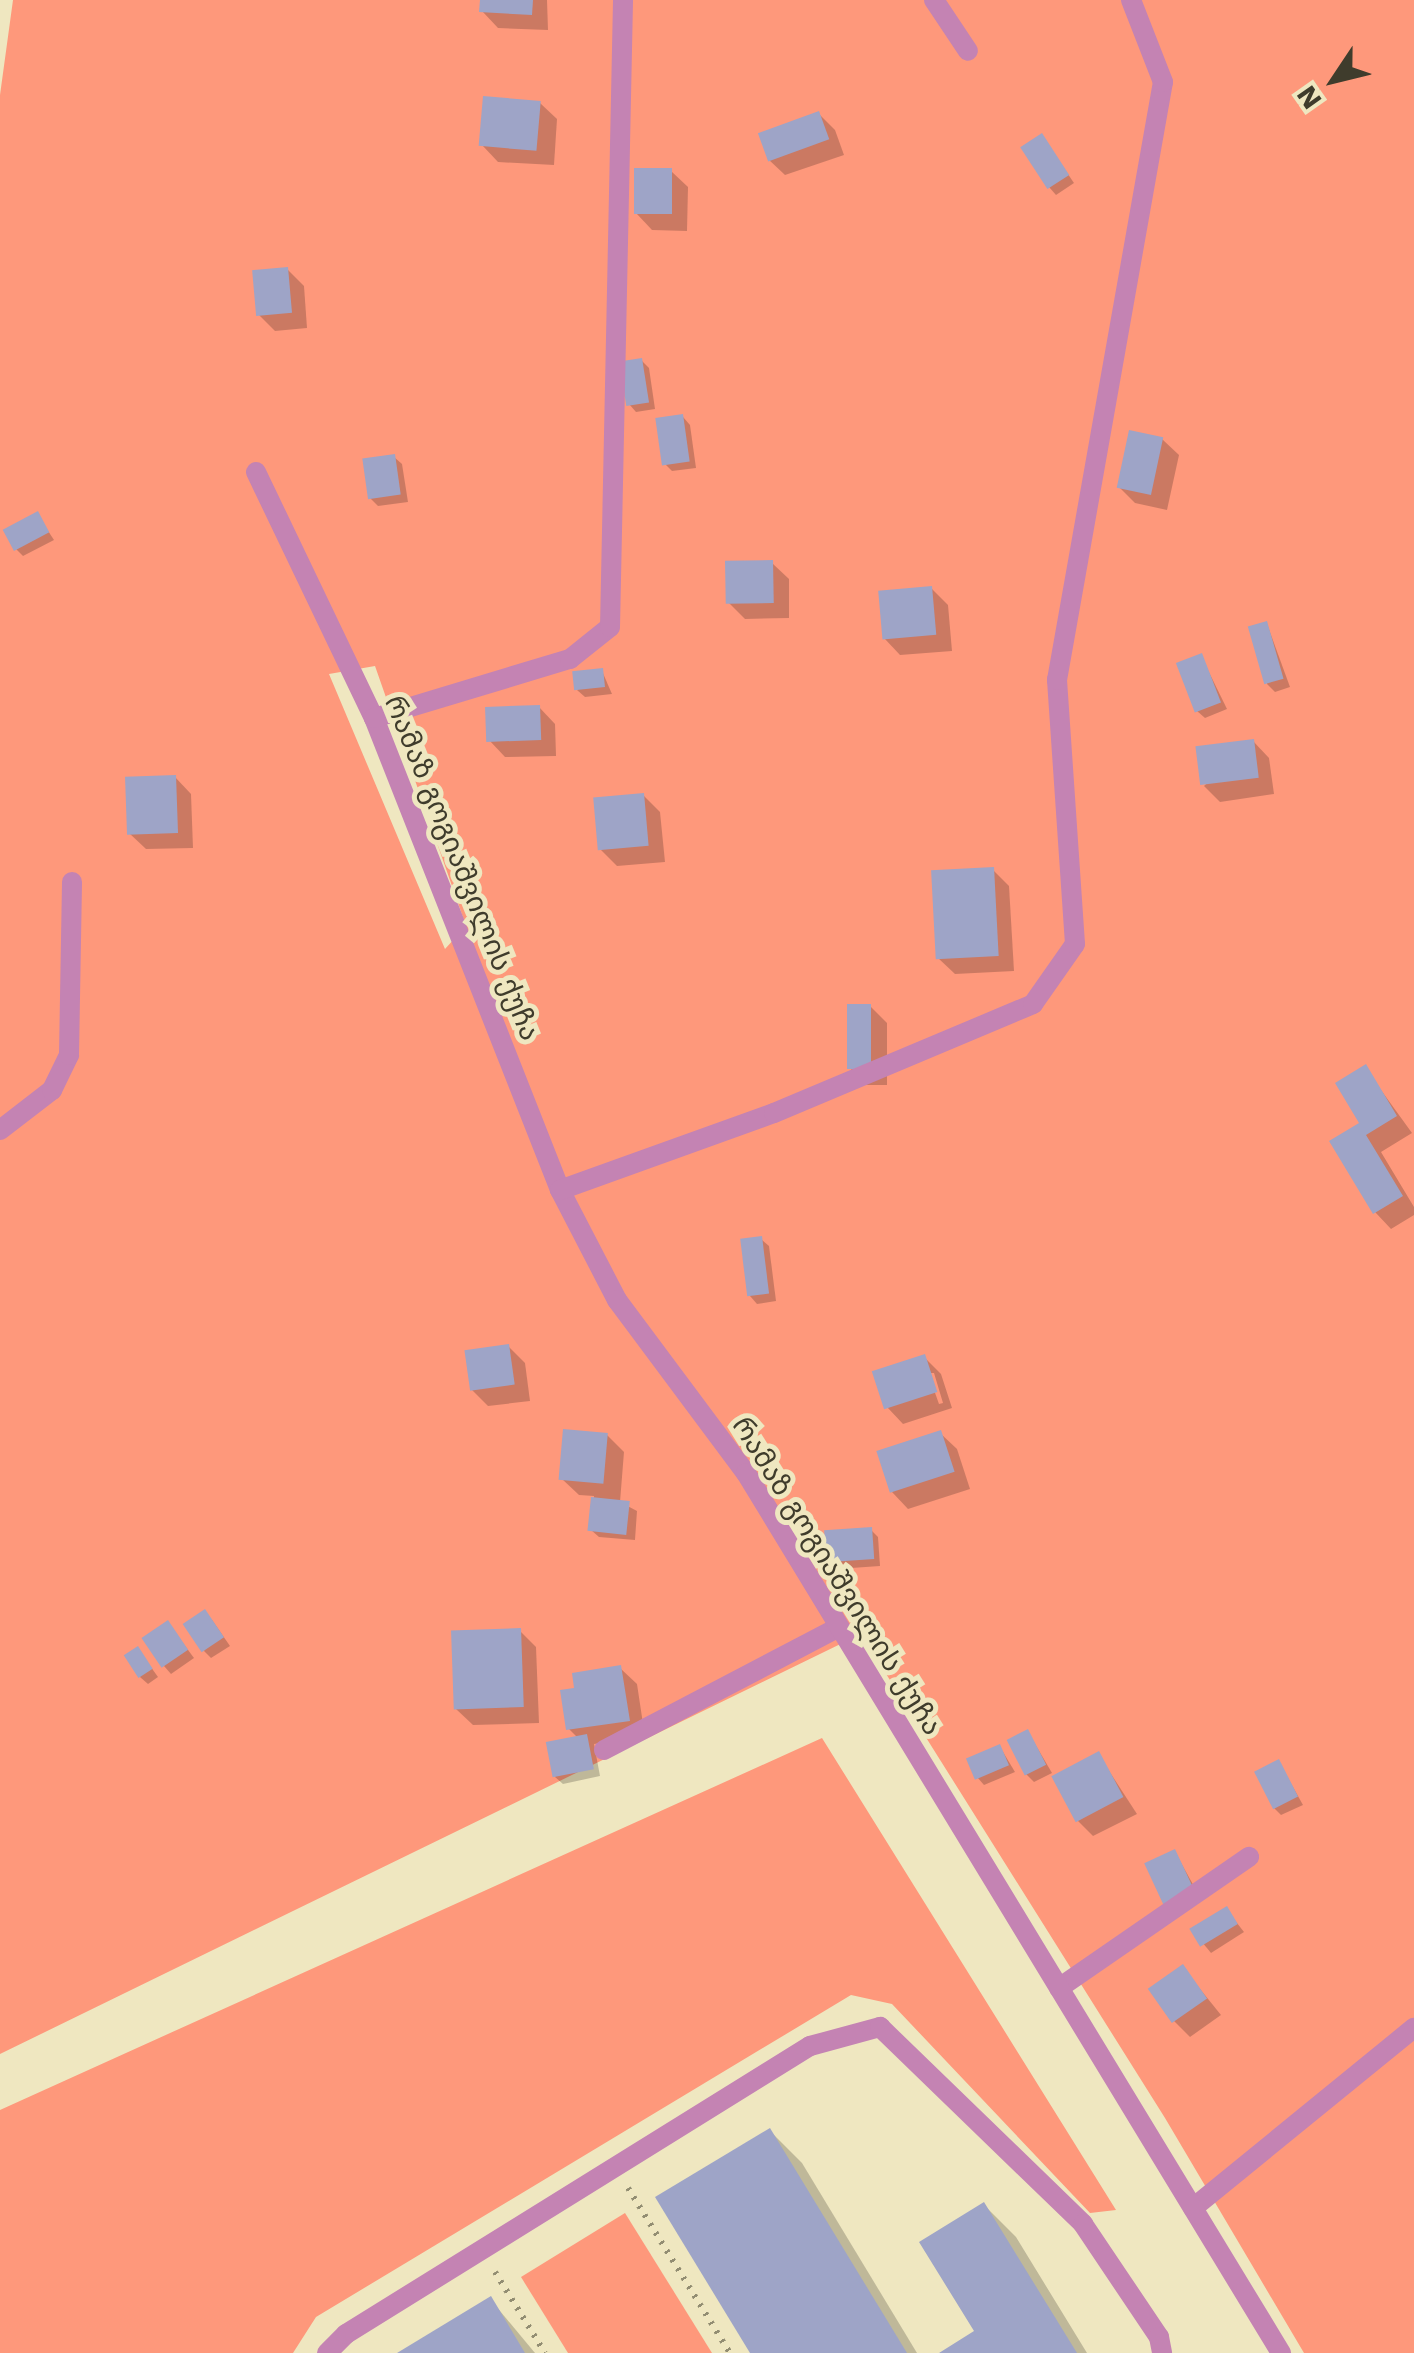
<!DOCTYPE html>
<meta charset="utf-8">
<style>
body{margin:0}
#map{position:relative;width:1414px;height:2353px;overflow:hidden;background:#efe7c0;font-family:"Work Sans","Noto Sans Georgian",sans-serif}
div>[style]{position:absolute}
.green>*{inset:0;background:#fe987b}
.shadow>*{inset:0;background:#0003}
.building>*{inset:0;background:#9ea4c7;transform-origin:0 0}
.path>*{height:6px;margin-top:-3px;transform-origin:0;background:repeating-linear-gradient(90deg,#928d72 0 2.5px,transparent 0 10.5px)}
.lane>*{height:20px;margin:-10px;padding:0 10px;transform-origin:10px;border-radius:10px;background:#c483b3}
.street>*{height:20px;margin:-10px;padding:0 10px;transform-origin:10px;border-radius:10px;background:#c483b3}
span{translate:-50% -50%;white-space:nowrap;text-align:center;line-height:1.15;-webkit-text-stroke:10px #efe7c0;paint-order:stroke}
.street-label{font-size:28px;color:#3f3c2c}
.north{position:absolute;left:1284px;top:30px;width:100px;height:100px;-webkit-text-stroke:8px #efe7c0;paint-order:stroke;rotate:235deg;font-size:28px;font-weight:700;line-height:40px;text-align:center;color:#3f3c2c}
.north::after{content:'';display:block;margin:auto;width:35px;height:45px;background:#3f3c2c;clip-path:polygon(50% 0,100% 100%,50% 72%,0 100%)}
</style>
<div id="map">
<div class="green">
<div style="clip-path:polygon(evenodd,13px 0,1414px 0,1414px 2353px,1304px 2353px,1165px 2118px,861px 1634px,0 2054px,0 95px,13px 0,375px 666px,466px 926px,445px 949px,329px 674px,375px 666px)"></div>
<div style="clip-path:polygon(822px 1738px,1116px 2210px,1090px 2213px,892px 2004px,851px 1995px,316px 2317px,293px 2353px,0 2353px,0 2110px)"></div>
<div style="clip-path:polygon(625px 2213px,712px 2353px,568px 2353px,521px 2277px)"></div>
</div>
<div class="shadow">
<div style="clip-path:polygon(482px 0,547px 0,548px 30px,498px 28px,482px 11px)"></div>
<div style="clip-path:polygon(540px 103px,557px 119px,554px 165px,498px 162px,482px 145px)"></div>
<div style="clip-path:polygon(819px 114px,835px 130px,844px 155px,785px 175px,768px 159px)"></div>
<div style="clip-path:polygon(1042px 136px,1074px 183px,1056px 195px,1049px 187px)"></div>
<div style="clip-path:polygon(671px 171px,688px 187px,687px 231px,652px 230px,636px 213px)"></div>
<div style="clip-path:polygon(287px 269px,304px 286px,307px 328px,275px 331px,258px 314px)"></div>
<div style="clip-path:polygon(641px 360px,649px 368px,655px 409px,636px 412px,629px 404px)"></div>
<div style="clip-path:polygon(683px 417px,690px 425px,696px 468px,672px 471px,664px 463px)"></div>
<div style="clip-path:polygon(1162px 439px,1179px 455px,1167px 510px,1135px 503px,1119px 487px)"></div>
<div style="clip-path:polygon(394px 457px,402px 464px,408px 502px,378px 506px,370px 498px)"></div>
<div style="clip-path:polygon(37px 514px,54px 540px,23px 556px,15px 548px)"></div>
<div style="clip-path:polygon(772px 563px,789px 579px,789px 618px,745px 619px,728px 602px)"></div>
<div style="clip-path:polygon(931px 588px,948px 605px,952px 651px,900px 655px,884px 638px)"></div>
<div style="clip-path:polygon(1267px 624px,1290px 687px,1275px 692px,1267px 684px)"></div>
<div style="clip-path:polygon(1201px 656px,1227px 709px,1205px 718px,1197px 711px)"></div>
<div style="clip-path:polygon(602px 671px,612px 694px,585px 697px,577px 690px)"></div>
<div style="clip-path:polygon(539px 707px,555px 724px,556px 756px,505px 757px,489px 740px)"></div>
<div style="clip-path:polygon(1253px 741px,1269px 758px,1274px 794px,1220px 802px,1204px 786px)"></div>
<div style="clip-path:polygon(175px 777px,191px 794px,193px 848px,146px 849px,129px 833px)"></div>
<div style="clip-path:polygon(643px 795px,660px 812px,665px 862px,617px 866px,601px 850px)"></div>
<div style="clip-path:polygon(993px 870px,1009px 886px,1014px 971px,955px 974px,938px 958px)"></div>
<div style="clip-path:polygon(870px 1006px,887px 1023px,887px 1085px,866px 1085px,850px 1068px)"></div>
<div style="clip-path:polygon(1365px 1068px,1412px 1133px,1381px 1152px,1414px 1207px,1414px 1215px,1391px 1229px,1375px 1212px,1363px 1124px)"></div>
<div style="clip-path:polygon(761px 1239px,769px 1246px,776px 1301px,757px 1304px,750px 1296px)"></div>
<div style="clip-path:polygon(509px 1347px,525px 1363px,530px 1401px,488px 1406px,472px 1390px)"></div>
<div style="clip-path:polygon(evenodd,924px 1357px,941px 1374px,952px 1408px,903px 1424px,887px 1407px,924px 1357px,928px 1373px,934px 1373px,943px 1403px,939px 1404px,928px 1373px)"></div>
<div style="clip-path:polygon(940px 1433px,957px 1449px,970px 1489px,908px 1509px,892px 1492px)"></div>
<div style="clip-path:polygon(607px 1435px,624px 1452px,620px 1502px,637px 1511px,635px 1540px,599px 1537px,591px 1530px,594px 1496px,579px 1495px,562px 1479px)"></div>
<div style="clip-path:polygon(871px 1530px,878px 1537px,880px 1566px,837px 1569px,829px 1561px)"></div>
<div style="clip-path:polygon(212px 1620px,230px 1646px,211px 1658px,204px 1651px)"></div>
<div style="clip-path:polygon(168px 1623px,194px 1658px,171px 1674px,164px 1666px)"></div>
<div style="clip-path:polygon(520px 1631px,536px 1647px,539px 1723px,473px 1725px,456px 1709px)"></div>
<div style="clip-path:polygon(138px 1649px,158px 1677px,148px 1684px,140px 1677px)"></div>
<div style="clip-path:polygon(620px 1668px,637px 1684px,645px 1737px,594px 1744px,600px 1776px,563px 1784px,555px 1777px,578px 1738px,569px 1729px)"></div>
<div style="clip-path:polygon(1028px 1732px,1052px 1773px,1034px 1782px,1026px 1774px)"></div>
<div style="clip-path:polygon(1000px 1747px,1015px 1772px,984px 1785px,977px 1777px)"></div>
<div style="clip-path:polygon(1098px 1754px,1137px 1814px,1093px 1836px,1077px 1820px)"></div>
<div style="clip-path:polygon(1279px 1762px,1303px 1805px,1281px 1815px,1273px 1807px)"></div>
<div style="clip-path:polygon(1175px 1852px,1201px 1899px,1174px 1911px)"></div>
<div style="clip-path:polygon(1226px 1909px,1244px 1932px,1211px 1953px,1193px 1931px)"></div>
<div style="clip-path:polygon(1183px 1968px,1221px 2015px,1190px 2037px,1174px 2021px)"></div>
<div style="clip-path:polygon(770px 2131px,802px 2163px,917px 2353px,753px 2353px)"></div>
<div style="clip-path:polygon(984px 2205px,1016px 2237px,1087px 2353px,943px 2353px,978px 2332px)"></div>
<div style="clip-path:polygon(490px 2299px,535px 2353px,402px 2353px)"></div>
</div>
<div class="building">
<div style="clip-path:polygon(480px 0,533px 0,532px 15px,479px 12px)"></div>
<div style="left:483px;top:96px;width:58px;height:50px;rotate:5deg"></div>
<div style="left:819px;top:111px;width:30px;height:65px;rotate:70deg"></div>
<div style="left:1042px;top:133px;width:50px;height:26px;rotate:57deg"></div>
<div style="left:634px;top:168px;width:38px;height:46px"></div>
<div style="left:288px;top:267px;width:46px;height:36px;rotate:85deg"></div>
<div style="left:642px;top:358px;width:45px;height:23px;rotate:81deg"></div>
<div style="left:683px;top:414px;width:48px;height:28px;rotate:82deg"></div>
<div style="left:1129px;top:430px;width:35px;height:59px;rotate:12deg"></div>
<div style="left:395px;top:454px;width:41px;height:33px;rotate:82deg"></div>
<div style="left:38px;top:511px;width:24px;height:40px;rotate:62deg"></div>
<div style="left:773px;top:560px;width:43px;height:48px;rotate:89deg"></div>
<div style="left:932px;top:586px;width:49px;height:54px;rotate:85deg"></div>
<div style="left:1267px;top:621px;width:60px;height:20px;rotate:74deg"></div>
<div style="left:1202px;top:653px;width:53px;height:28px;rotate:69deg"></div>
<div style="left:603px;top:668px;width:19px;height:31px;rotate:84deg"></div>
<div style="left:540px;top:705px;width:35px;height:55px;rotate:88deg"></div>
<div style="left:1254px;top:739px;width:39px;height:59px;rotate:83deg"></div>
<div style="left:176px;top:775px;width:58px;height:51px;rotate:88deg"></div>
<div style="left:644px;top:793px;width:53px;height:51px;rotate:85deg"></div>
<div style="left:994px;top:867px;width:89px;height:63px;rotate:87deg"></div>
<div style="left:847px;top:1004px;width:24px;height:65px"></div>
<div style="clip-path:polygon(1366px 1064px,1397px 1116px,1366px 1135px,1403px 1196px,1373px 1214px,1329px 1141px,1359px 1123px,1335px 1083px)"></div>
<div style="left:762px;top:1236px;width:58px;height:22px;rotate:83deg"></div>
<div style="left:509px;top:1344px;width:41px;height:45px;rotate:82deg"></div>
<div style="left:925px;top:1354px;width:40px;height:56px;rotate:72deg"></div>
<div style="left:563px;top:1429px;width:45px;height:51px;rotate:5deg"></div>
<div style="left:941px;top:1430px;width:44px;height:68px;rotate:72deg"></div>
<div style="left:591px;top:1497px;width:39px;height:34px;rotate:6deg"></div>
<div style="left:872px;top:1527px;width:32px;height:48px;rotate:86deg"></div>
<div style="left:205px;top:1609px;width:34px;height:27px;rotate:56deg"></div>
<div style="left:168px;top:1620px;width:36px;height:32px;rotate:56deg"></div>
<div style="left:521px;top:1628px;width:79px;height:70px;rotate:88deg"></div>
<div style="left:138px;top:1646px;width:27px;height:17px;rotate:57deg"></div>
<div style="clip-path:polygon(621px 1665px,630px 1721px,566px 1730px,560px 1690px,574px 1688px,572px 1673px)"></div>
<div style="left:1028px;top:1729px;width:40px;height:24px;rotate:63deg"></div>
<div style="left:587px;top:1734px;width:36px;height:42px;rotate:79deg"></div>
<div style="left:1000px;top:1744px;width:23px;height:37px;rotate:67deg"></div>
<div style="left:1099px;top:1751px;width:52px;height:54px;rotate:62deg"></div>
<div style="left:1279px;top:1759px;width:42px;height:28px;rotate:63deg"></div>
<div style="left:1175px;top:1849px;width:47px;height:34px;rotate:65deg"></div>
<div style="left:1227px;top:1906px;width:21px;height:44px;rotate:59deg"></div>
<div style="left:1183px;top:1964px;width:42px;height:43px;rotate:55deg"></div>
<div style="clip-path:polygon(770px 2128px,907px 2353px,750px 2353px,655px 2197px)"></div>
<div style="clip-path:polygon(984px 2202px,1077px 2353px,939px 2353px,974px 2331px,919px 2242px)"></div>
<div style="clip-path:polygon(491px 2296px,525px 2353px,397px 2353px)"></div>
</div>
<div class="path">
<div style="left:628px;top:2188px;width:194px;rotate:58.3deg"></div>
<div style="left:495px;top:2272px;width:95px;rotate:58.3deg"></div>
</div>
<div class="lane">
<div style="left:934px;top:0;width:61px;rotate:56.3deg"></div>
<div style="left:604px;top:1750px;width:265px;rotate:-27.6deg"></div>
<div style="left:1059px;top:1988px;width:231px;rotate:-34.6deg"></div>
<div style="left:1193px;top:2208px;width:285px;rotate:-39.2deg"></div>
<div style="left:327px;top:2353px;width:27px;rotate:-45deg"></div>
<div style="left:346px;top:2334px;width:546px;rotate:-31.83deg"></div>
<div style="left:810px;top:2046px;width:73px;rotate:-15.2deg"></div>
<div style="left:880px;top:2027px;width:283px;rotate:44.1deg"></div>
<div style="left:1083px;top:2224px;width:136px;rotate:56.1deg"></div>
<div style="left:1159px;top:2337px;width:16px;rotate:79deg"></div>
</div>
<div class="street">
<div style="left:256px;top:472px;width:273px;rotate:64.4deg"></div>
<div style="left:374px;top:718px;width:507px;rotate:68.49deg"></div>
<div style="left:560px;top:1190px;width:124px;rotate:62.6deg"></div>
<div style="left:617px;top:1300px;width:216px;rotate:53.3deg"></div>
<div style="left:746px;top:1473px;width:1030px;rotate:58.7deg"></div>
<div style="left:374px;top:718px;width:205px;rotate:-16.8deg"></div>
<div style="left:570px;top:659px;width:51px;rotate:-38.7deg"></div>
<div style="left:610px;top:627px;width:627px;rotate:-88.81deg"></div>
<div style="left:0;top:1130px;width:66px;rotate:-37.6deg"></div>
<div style="left:52px;top:1090px;width:39px;rotate:-64deg"></div>
<div style="left:69px;top:1055px;width:173px;rotate:-89deg"></div>
<div style="left:560px;top:1190px;width:227px;rotate:-19.8deg"></div>
<div style="left:774px;top:1113px;width:281px;rotate:-22.8deg"></div>
<div style="left:1033px;top:1004px;width:73px;rotate:-55deg"></div>
<div style="left:1075px;top:944px;width:265px;rotate:-93.9deg"></div>
<div style="left:1057px;top:680px;width:607px;rotate:-79.95deg"></div>
<div style="left:1163px;top:82px;width:88px;rotate:-111.3deg"></div>
</div>
<div class="street-label">
<span style="left:462px;top:868px;rotate:68deg">რამაზ გოგიაშვილის ქუჩა</span>
<span style="left:837px;top:1576px;rotate:58deg">რამაზ გოგიაშვილის ქუჩა</span>
</div>
<div class="north">N</div>
</div>
